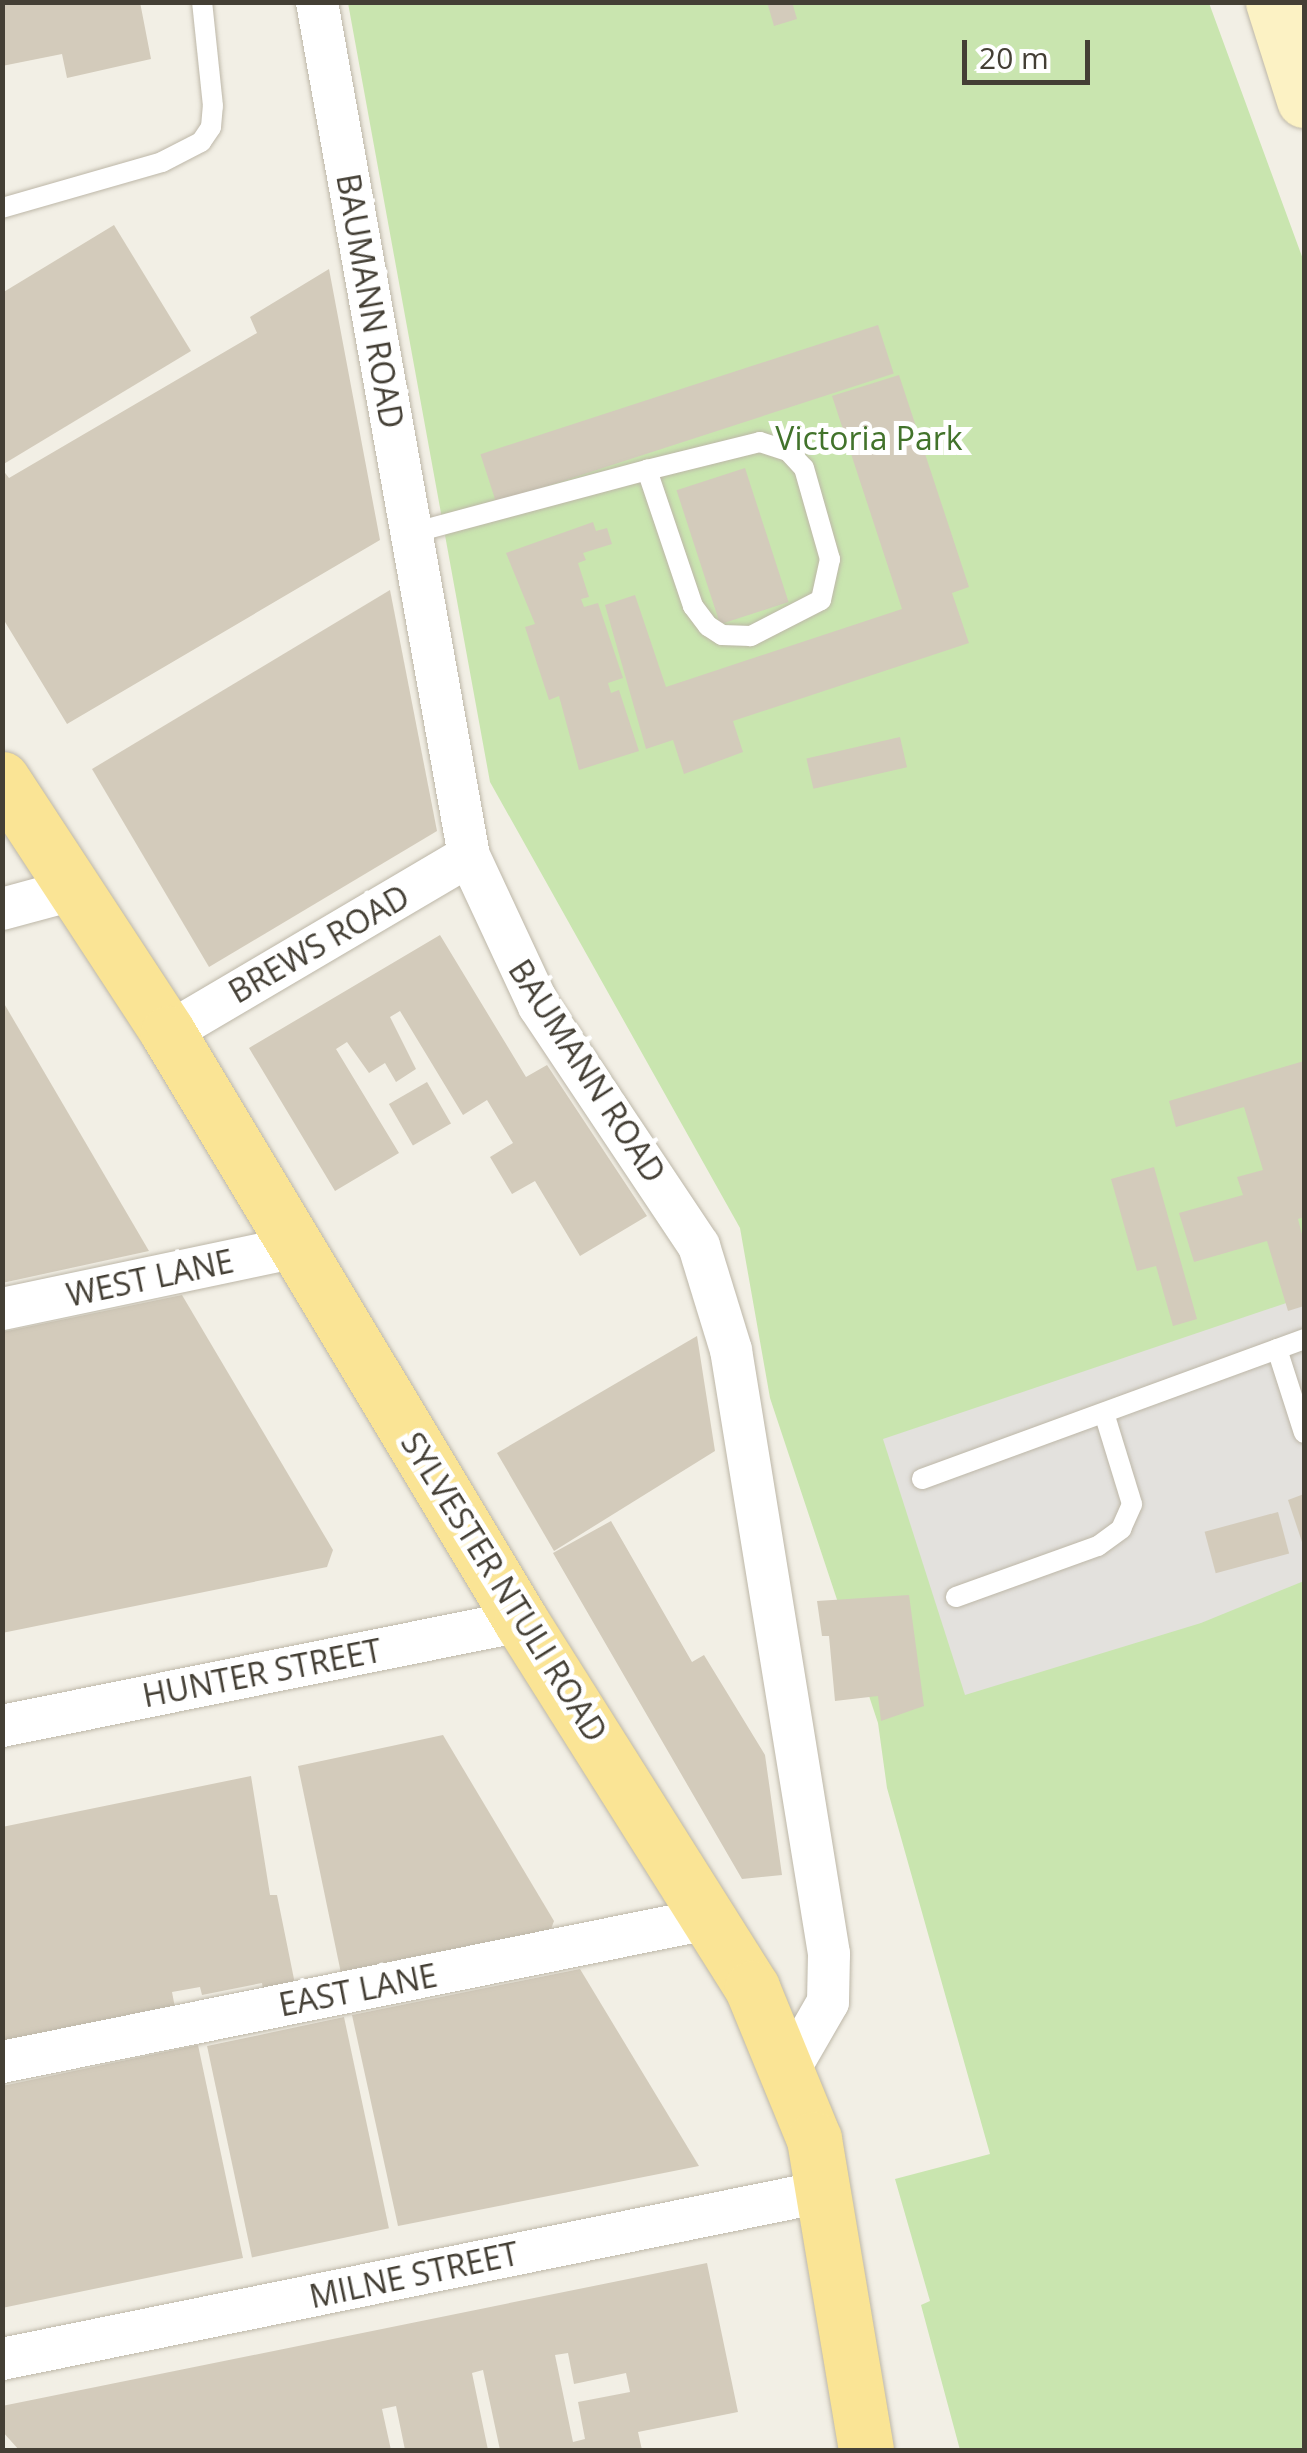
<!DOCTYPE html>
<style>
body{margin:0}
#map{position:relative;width:1307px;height:2453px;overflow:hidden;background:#f2efe5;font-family:"Open Sans",sans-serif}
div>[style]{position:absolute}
.green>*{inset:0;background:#c9e5af}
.parking>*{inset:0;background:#e3e1dd}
.building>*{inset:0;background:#d3cbbb;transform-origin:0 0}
.roads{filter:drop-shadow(0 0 2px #bdb7a8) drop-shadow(0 0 2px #bdb7a8)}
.lane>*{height:20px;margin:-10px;padding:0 10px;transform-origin:10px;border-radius:10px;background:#fff}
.street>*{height:42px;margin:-21px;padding:0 21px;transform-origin:21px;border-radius:21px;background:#fff}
.secondary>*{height:55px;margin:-27.5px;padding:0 27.5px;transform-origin:27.5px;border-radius:27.5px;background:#fcf2c4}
.primary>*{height:55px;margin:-27.5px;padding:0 27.5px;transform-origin:27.5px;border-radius:27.5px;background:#fae495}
span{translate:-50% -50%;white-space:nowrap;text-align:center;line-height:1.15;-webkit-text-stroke:10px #fff;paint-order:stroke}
.street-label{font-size:32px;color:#443f35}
.park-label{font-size:32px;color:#42732b}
.frame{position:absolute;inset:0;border:5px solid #443f35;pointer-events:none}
.scale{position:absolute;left:962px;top:40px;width:128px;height:45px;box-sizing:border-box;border:5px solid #443f35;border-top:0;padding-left:12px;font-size:30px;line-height:35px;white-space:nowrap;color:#443f35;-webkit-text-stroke:8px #fff;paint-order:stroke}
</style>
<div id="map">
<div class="green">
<div style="clip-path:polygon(348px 3px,1209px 3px,1304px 262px,1304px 2450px,960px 2450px,921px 2305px,930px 2301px,895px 2179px,990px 2154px,887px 1788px,878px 1723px,770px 1398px,740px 1228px,490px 782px)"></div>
</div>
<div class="parking">
<div style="clip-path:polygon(1304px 1297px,1304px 1581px,1201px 1623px,965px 1695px,883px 1439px)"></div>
</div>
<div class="building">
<div style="clip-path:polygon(2px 2px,140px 2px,151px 59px,67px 78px,62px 54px,2px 66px)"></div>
<div style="clip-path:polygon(767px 2px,792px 2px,797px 19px,774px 26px)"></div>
<div style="clip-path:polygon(114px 225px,191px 351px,2px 465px,2px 293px)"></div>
<div style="clip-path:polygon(329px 269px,380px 540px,67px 724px,2px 617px,2px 469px,9px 478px,257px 333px,250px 317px)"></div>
<div style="left:878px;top:325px;width:51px;height:418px;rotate:72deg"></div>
<div style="clip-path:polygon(899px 375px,969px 587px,952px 593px,969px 643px,733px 721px,743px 752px,684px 774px,673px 740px,646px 749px,605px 605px,635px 595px,666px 687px,902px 609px,832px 396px)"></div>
<div style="left:745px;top:468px;width:141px;height:72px;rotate:72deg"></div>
<div style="clip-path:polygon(593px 522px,596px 531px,607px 528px,612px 544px,583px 553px,586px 560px,578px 563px,589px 597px,581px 599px,584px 607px,598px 603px,623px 678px,608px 683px,611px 693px,619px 690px,639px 751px,579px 770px,559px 696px,549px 700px,525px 627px,535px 624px,506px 553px)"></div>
<div style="clip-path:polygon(390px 590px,437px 831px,209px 967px,92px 769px)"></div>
<div style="left:900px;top:737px;width:31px;height:96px;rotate:77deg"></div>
<div style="clip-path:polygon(440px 935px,526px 1077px,547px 1065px,647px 1216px,580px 1256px,535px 1181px,512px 1194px,490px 1157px,513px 1143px,487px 1100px,463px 1115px,400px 1011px,390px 1017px,416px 1069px,396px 1082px,385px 1063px,369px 1073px,347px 1042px,336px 1049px,399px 1153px,335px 1191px,249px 1048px)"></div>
<div style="clip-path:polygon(2px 1000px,149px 1251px,2px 1283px)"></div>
<div style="clip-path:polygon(1304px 1061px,1304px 1217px,1298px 1219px,1304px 1242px,1304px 1306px,1288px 1311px,1267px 1241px,1194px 1262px,1179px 1213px,1243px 1195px,1237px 1177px,1263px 1170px,1244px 1107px,1176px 1127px,1169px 1101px)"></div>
<div style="left:427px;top:1082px;width:48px;height:44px;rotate:60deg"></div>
<div style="clip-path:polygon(1154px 1167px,1197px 1319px,1173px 1326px,1156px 1266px,1137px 1271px,1111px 1179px)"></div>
<div style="clip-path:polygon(182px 1295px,333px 1550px,327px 1567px,2px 1633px,2px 1332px)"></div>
<div style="clip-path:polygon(697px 1336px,715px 1451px,554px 1551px,497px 1453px)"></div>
<div style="clip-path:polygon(1304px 1494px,1304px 1548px,1288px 1500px)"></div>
<div style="left:1278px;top:1512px;width:43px;height:76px;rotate:75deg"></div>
<div style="clip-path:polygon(611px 1521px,692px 1662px,704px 1655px,765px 1755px,782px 1875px,742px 1879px,553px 1553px)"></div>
<div style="clip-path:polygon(909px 1595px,924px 1706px,881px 1721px,878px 1696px,835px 1701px,829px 1636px,822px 1636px,817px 1601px)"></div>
<div style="clip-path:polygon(443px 1735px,554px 1921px,547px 1940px,342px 1978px,298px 1766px)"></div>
<div style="clip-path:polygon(251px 1776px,270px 1895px,277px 1895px,296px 1989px,264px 1995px,262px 1983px,202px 1995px,200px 1987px,172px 1992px,176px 2013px,2px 2049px,2px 1827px)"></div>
<div style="clip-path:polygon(580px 1969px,699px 2166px,398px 2226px,352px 2015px)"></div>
<div style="left:344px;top:2017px;width:216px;height:140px;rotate:78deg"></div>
<div style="clip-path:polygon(198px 2045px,243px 2258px,2px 2308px,2px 2086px)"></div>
<div style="clip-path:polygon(evenodd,707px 2263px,738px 2412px,638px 2432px,642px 2450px,500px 2450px,483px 2370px,472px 2373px,488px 2450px,405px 2450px,396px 2406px,382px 2409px,391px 2450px,19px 2450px,2px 2431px,2px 2406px,707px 2263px,568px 2353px,574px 2384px,626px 2373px,630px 2392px,578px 2402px,585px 2439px,573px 2442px,555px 2355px,568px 2353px)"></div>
</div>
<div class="roads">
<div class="lane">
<div style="left:2px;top:208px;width:166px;rotate:-16deg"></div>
<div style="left:162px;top:162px;width:44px;rotate:-27.1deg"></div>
<div style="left:201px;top:142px;width:18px;rotate:-56deg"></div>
<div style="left:211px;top:127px;width:21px;rotate:-85deg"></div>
<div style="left:213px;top:106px;width:105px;rotate:-96deg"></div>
<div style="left:412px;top:533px;width:243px;rotate:-15deg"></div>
<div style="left:647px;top:470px;width:116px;rotate:-13.9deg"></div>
<div style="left:760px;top:442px;width:29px;rotate:18deg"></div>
<div style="left:788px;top:451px;width:23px;rotate:47deg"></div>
<div style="left:804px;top:468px;width:95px;rotate:74.1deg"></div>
<div style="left:830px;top:559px;width:42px;rotate:102.4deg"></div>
<div style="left:821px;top:600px;width:79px;rotate:152.8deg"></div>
<div style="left:751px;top:636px;width:29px;rotate:-178deg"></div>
<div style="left:722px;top:635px;width:17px;rotate:-147deg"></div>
<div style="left:708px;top:626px;width:25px;rotate:-127deg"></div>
<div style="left:693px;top:606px;width:144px;rotate:-108.7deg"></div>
<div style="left:1277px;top:1349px;width:88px;rotate:72.2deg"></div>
<div style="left:922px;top:1479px;width:407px;rotate:-20.1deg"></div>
<div style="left:956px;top:1597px;width:151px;rotate:-19.8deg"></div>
<div style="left:1098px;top:1546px;width:29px;rotate:-36deg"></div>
<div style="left:1121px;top:1529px;width:27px;rotate:-66deg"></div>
<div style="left:1132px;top:1504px;width:95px;rotate:-107.1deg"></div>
</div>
<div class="street">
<div style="left:317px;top:2px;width:867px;rotate:79.91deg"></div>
<div style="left:469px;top:856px;width:166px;rotate:65deg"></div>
<div style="left:539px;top:1006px;width:288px;rotate:56.3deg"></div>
<div style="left:699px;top:1246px;width:109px;rotate:72.9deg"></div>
<div style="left:731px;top:1350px;width:612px;rotate:80.78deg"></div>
<div style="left:829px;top:1954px;width:48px;rotate:91.2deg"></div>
<div style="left:828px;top:2002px;width:76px;rotate:119.9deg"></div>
<div style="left:2px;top:909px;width:73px;rotate:-15.2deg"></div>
<div style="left:168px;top:1033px;width:349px;rotate:-30.5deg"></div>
<div style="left:2px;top:1309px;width:301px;rotate:-11.9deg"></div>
<div style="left:2px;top:1726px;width:530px;rotate:-11.44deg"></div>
<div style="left:2px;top:2062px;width:724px;rotate:-11.47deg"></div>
<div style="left:2px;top:2359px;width:841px;rotate:-11.52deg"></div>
</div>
<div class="secondary">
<div style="left:1273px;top:2px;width:103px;rotate:72.4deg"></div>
</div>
<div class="primary">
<div style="left:2px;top:779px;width:303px;rotate:56.8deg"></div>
<div style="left:168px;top:1033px;width:686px;rotate:59.02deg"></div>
<div style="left:521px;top:1621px;width:434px;rotate:57.8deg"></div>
<div style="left:752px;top:1988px;width:163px;rotate:67.7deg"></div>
<div style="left:814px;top:2139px;width:315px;rotate:80.5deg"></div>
</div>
</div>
<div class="street-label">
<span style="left:370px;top:301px;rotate:80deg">BAUMANN ROAD</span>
<span style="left:319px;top:944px;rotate:-30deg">BREWS ROAD</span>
<span style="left:587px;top:1071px;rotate:57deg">BAUMANN ROAD</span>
<span style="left:150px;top:1278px;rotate:-12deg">WEST LANE</span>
<span style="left:504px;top:1587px;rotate:58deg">SYLVESTER NTULI ROAD</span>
<span style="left:262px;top:1673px;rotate:-11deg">HUNTER STREET</span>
<span style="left:358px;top:1990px;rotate:-11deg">EAST LANE</span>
<span style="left:414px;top:2275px;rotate:-12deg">MILNE STREET</span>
</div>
<div class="park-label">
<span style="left:869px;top:438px">Victoria Park</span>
</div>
<div class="frame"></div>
<div class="scale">20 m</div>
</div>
